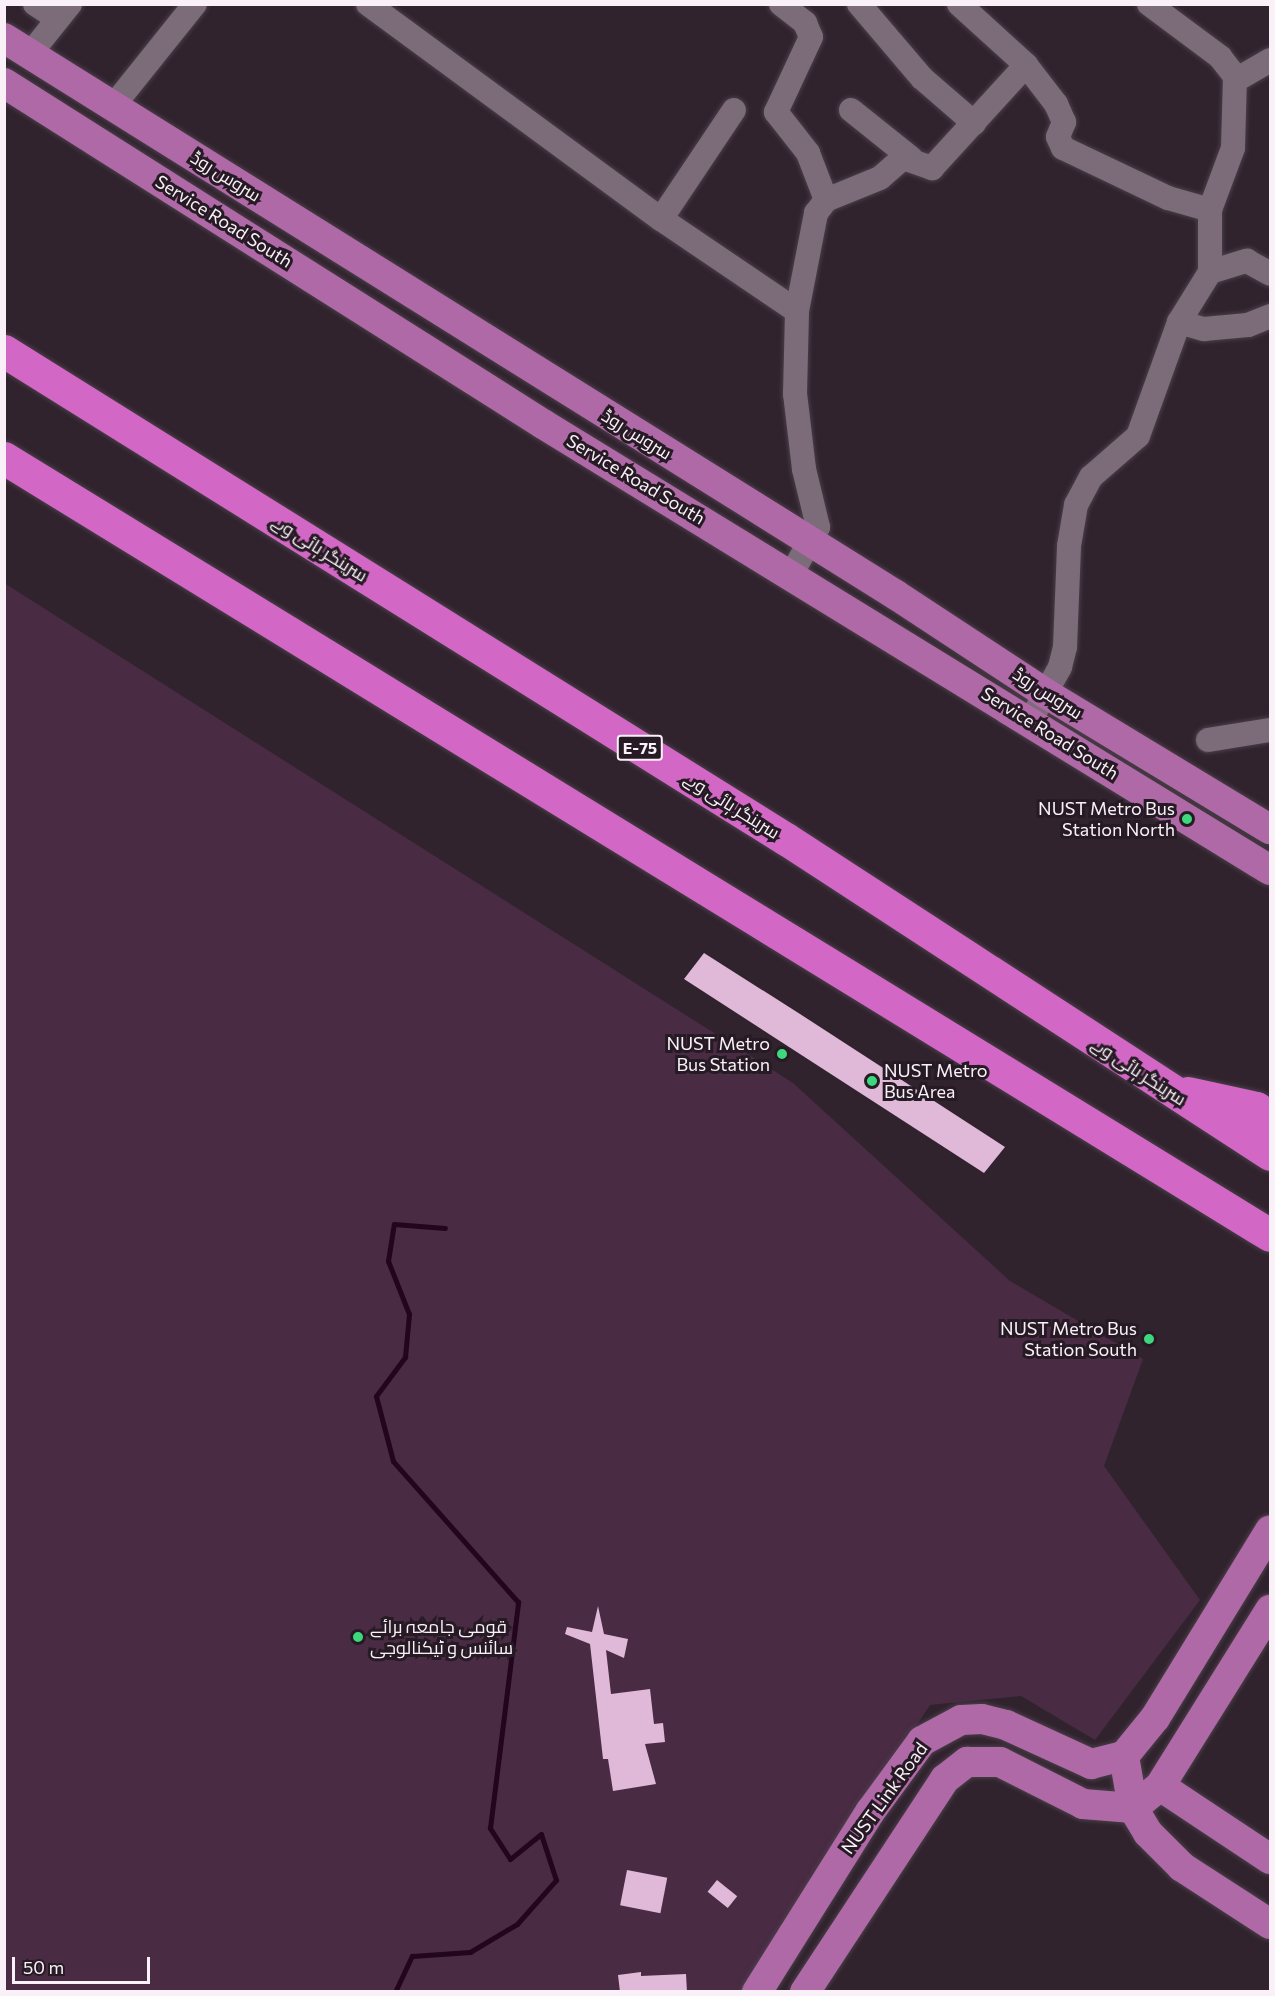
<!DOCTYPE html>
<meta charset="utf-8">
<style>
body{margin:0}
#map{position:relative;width:1275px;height:1996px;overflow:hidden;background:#30232e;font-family:Commissioner,Cairo,sans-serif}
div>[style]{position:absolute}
.green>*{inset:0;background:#492b44}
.stream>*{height:5px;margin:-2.5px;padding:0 2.5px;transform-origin:2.5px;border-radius:2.5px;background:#21061e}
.building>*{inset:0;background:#e0b9d8;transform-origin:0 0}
.roads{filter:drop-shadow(0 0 2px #4a3e48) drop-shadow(0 0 2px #4a3e48)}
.minor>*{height:24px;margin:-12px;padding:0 12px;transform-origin:12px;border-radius:12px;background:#7c6c79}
.major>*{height:30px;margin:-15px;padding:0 15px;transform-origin:15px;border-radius:15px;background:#b069a7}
.highway>*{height:33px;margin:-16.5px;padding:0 16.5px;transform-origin:16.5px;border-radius:16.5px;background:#d367c5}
.dots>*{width:16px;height:16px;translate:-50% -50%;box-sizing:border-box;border:3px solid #261a24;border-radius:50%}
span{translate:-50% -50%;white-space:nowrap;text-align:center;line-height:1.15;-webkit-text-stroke:6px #261a24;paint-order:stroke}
.shield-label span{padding:2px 4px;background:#261a24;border:2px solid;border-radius:4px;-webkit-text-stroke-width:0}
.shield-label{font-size:16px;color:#faf1f8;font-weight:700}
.street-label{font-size:18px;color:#faf1f8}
.poi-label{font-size:18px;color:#faf1f8}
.right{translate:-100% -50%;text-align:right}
.left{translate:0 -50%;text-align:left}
.frame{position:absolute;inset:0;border:6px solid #faf1f8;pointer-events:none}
.scale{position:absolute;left:12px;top:1957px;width:138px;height:27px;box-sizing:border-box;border:3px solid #faf1f8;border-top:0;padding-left:8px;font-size:18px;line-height:21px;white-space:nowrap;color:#faf1f8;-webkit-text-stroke:4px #261a24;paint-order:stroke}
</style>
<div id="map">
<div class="green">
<div style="clip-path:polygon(4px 583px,793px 1083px,1010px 1281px,1143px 1359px,1104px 1466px,1200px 1600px,1095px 1740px,1021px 1696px,930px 1705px,744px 1991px,5px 1991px)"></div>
</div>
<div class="stream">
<div style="left:395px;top:1992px;width:40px;rotate:-65deg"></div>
<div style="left:412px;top:1956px;width:58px;rotate:-3.9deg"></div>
<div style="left:470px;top:1952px;width:55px;rotate:-30.8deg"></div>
<div style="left:517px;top:1924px;width:59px;rotate:-48.4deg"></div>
<div style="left:556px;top:1880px;width:48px;rotate:-108.1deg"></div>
<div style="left:541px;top:1834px;width:40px;rotate:141deg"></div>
<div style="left:510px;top:1859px;width:37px;rotate:-123deg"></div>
<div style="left:490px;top:1828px;width:228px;rotate:-82.9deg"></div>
<div style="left:518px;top:1602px;width:188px;rotate:-131.6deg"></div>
<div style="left:393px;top:1461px;width:67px;rotate:-104.7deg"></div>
<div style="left:376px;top:1396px;width:49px;rotate:-53.4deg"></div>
<div style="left:405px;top:1357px;width:43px;rotate:-84.7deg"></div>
<div style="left:409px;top:1314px;width:57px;rotate:-111.6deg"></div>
<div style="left:388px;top:1261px;width:37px;rotate:-81deg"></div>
<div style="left:394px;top:1224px;width:51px;rotate:4.5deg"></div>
</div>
<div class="building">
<div style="clip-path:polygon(704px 953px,800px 1014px,1005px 1147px,984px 1173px,684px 979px)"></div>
<div style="clip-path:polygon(598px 1606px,604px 1634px,628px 1639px,624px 1658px,606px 1650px,611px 1694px,650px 1689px,654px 1724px,663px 1723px,665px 1742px,645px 1744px,656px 1784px,613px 1791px,608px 1759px,603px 1759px,590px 1644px,565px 1634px,567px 1627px,592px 1632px)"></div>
<div style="left:627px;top:1870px;width:41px;height:36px;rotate:11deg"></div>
<div style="left:717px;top:1880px;width:26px;height:15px;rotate:39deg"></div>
<div style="clip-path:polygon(641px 1972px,641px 1976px,686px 1974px,687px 1992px,620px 1992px,618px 1975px)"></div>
</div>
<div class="roads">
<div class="minor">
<div style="left:35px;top:4px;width:27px;rotate:33deg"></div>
<div style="left:368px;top:4px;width:363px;rotate:36.3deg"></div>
<div style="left:661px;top:219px;width:164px;rotate:34.1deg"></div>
<div style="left:781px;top:4px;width:31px;rotate:38deg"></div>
<div style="left:805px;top:23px;width:15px;rotate:67deg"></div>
<div style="left:811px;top:37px;width:83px;rotate:115deg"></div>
<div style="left:776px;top:112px;width:52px;rotate:52deg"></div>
<div style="left:808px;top:153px;width:50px;rotate:69deg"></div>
<div style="left:859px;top:4px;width:97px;rotate:49.6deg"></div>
<div style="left:922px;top:78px;width:69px;rotate:40.9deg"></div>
<div style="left:959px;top:4px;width:91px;rotate:42.3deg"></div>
<div style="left:1026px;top:65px;width:49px;rotate:52.4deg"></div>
<div style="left:1056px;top:104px;width:20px;rotate:66deg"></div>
<div style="left:1064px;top:122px;width:16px;rotate:112deg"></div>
<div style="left:1058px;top:137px;width:12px;rotate:66deg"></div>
<div style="left:1063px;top:148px;width:116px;rotate:25.5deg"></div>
<div style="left:1168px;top:198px;width:44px;rotate:15.9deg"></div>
<div style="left:1210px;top:210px;width:62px;rotate:90deg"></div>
<div style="left:1149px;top:4px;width:89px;rotate:36.7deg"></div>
<div style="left:1220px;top:57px;width:24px;rotate:52deg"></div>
<div style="left:1235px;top:76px;width:72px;rotate:91.6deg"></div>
<div style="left:1233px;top:148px;width:66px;rotate:110.4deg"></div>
<div style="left:30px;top:54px;width:64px;rotate:-51.3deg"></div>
<div style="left:1241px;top:77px;width:34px;rotate:-30deg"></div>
<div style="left:114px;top:105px;width:129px;rotate:-51.3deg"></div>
<div style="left:851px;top:110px;width:77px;rotate:38.7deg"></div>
<div style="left:661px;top:219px;width:131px;rotate:-56.2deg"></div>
<div style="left:1179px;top:322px;width:26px;rotate:16deg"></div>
<div style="left:1204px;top:329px;width:44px;rotate:-5.2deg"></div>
<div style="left:1248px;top:325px;width:24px;rotate:-22deg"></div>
<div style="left:792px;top:573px;width:53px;rotate:-60.5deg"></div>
<div style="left:818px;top:527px;width:60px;rotate:-103.6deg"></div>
<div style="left:804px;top:469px;width:76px;rotate:-96.8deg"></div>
<div style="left:795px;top:394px;width:83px;rotate:-88.6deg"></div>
<div style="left:797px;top:311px;width:100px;rotate:-79deg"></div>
<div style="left:816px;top:213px;width:16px;rotate:-52deg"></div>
<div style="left:826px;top:200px;width:58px;rotate:-22.2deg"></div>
<div style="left:880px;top:178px;width:30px;rotate:-41deg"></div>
<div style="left:903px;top:158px;width:31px;rotate:19deg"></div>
<div style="left:932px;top:168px;width:139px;rotate:-47.6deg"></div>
<div style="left:1030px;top:721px;width:62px;rotate:-60.9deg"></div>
<div style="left:1060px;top:667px;width:21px;rotate:-76deg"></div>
<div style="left:1065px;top:647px;width:101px;rotate:-87.7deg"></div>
<div style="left:1069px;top:546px;width:42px;rotate:-80.3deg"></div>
<div style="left:1076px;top:505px;width:32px;rotate:-62deg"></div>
<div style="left:1091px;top:477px;width:62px;rotate:-41.1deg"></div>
<div style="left:1138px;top:436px;width:121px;rotate:-70.2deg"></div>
<div style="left:1179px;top:322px;width:59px;rotate:-58.2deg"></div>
<div style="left:1210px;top:272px;width:39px;rotate:-17deg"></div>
<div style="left:1247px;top:261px;width:26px;rotate:29deg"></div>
<div style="left:1208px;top:740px;width:63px;rotate:-9.2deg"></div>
</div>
<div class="major">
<div style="left:4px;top:38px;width:1052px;rotate:31.98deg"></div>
<div style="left:896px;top:595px;width:178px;rotate:33.3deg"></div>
<div style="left:1045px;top:693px;width:263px;rotate:31.2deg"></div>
<div style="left:4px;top:83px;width:638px;rotate:32.32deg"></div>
<div style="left:543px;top:424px;width:853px;rotate:31.53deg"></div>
<div style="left:1124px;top:1756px;width:53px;rotate:80.2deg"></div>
<div style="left:1133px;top:1808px;width:29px;rotate:59deg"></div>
<div style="left:1148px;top:1833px;width:48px;rotate:45deg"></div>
<div style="left:1182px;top:1867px;width:105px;rotate:32.9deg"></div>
<div style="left:1160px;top:1786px;width:132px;rotate:33.6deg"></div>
<div style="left:757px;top:1992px;width:213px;rotate:-57.9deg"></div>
<div style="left:870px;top:1812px;width:88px;rotate:-53.8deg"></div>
<div style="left:922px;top:1741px;width:44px;rotate:-28.3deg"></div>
<div style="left:961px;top:1720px;width:21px;rotate:-3deg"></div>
<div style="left:982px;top:1719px;width:25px;rotate:14deg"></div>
<div style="left:1006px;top:1725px;width:94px;rotate:24.6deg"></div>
<div style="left:1091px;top:1764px;width:34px;rotate:-14deg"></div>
<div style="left:1124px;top:1756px;width:49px;rotate:-50.8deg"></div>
<div style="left:1155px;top:1718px;width:220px;rotate:-58.5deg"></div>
<div style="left:805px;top:1992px;width:255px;rotate:-56.7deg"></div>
<div style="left:945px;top:1779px;width:28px;rotate:-38deg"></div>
<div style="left:967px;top:1762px;width:33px"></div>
<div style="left:1000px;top:1762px;width:93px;rotate:26.8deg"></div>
<div style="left:1083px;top:1804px;width:50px;rotate:4.6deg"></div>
<div style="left:1133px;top:1808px;width:35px;rotate:-39deg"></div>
<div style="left:1160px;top:1786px;width:208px;rotate:-58deg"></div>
</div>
<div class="highway">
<div style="left:4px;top:351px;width:922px;rotate:31.97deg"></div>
<div style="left:786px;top:839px;width:577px;rotate:33.06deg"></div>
<div style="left:4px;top:458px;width:1485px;rotate:31.54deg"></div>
<div style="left:1188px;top:1093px;width:70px;rotate:12.4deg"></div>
<div style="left:1256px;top:1108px;width:17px;rotate:33deg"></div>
</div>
</div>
<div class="dots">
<div style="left:1187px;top:819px;background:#3fd77d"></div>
<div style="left:782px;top:1054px;background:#3fd77d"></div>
<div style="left:872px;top:1081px;background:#3fd77d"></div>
<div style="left:1149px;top:1339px;background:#3fd77d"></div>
<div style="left:358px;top:1637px;background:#3fd77d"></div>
</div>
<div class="shield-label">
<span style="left:640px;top:748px">E-75</span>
</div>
<div class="street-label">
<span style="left:226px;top:176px;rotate:32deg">سروس روڈ</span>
<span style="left:224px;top:221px;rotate:32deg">Service Road South</span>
<span style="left:637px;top:434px;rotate:32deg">سروس روڈ</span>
<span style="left:636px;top:479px;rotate:31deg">Service Road South</span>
<span style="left:320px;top:548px;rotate:32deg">سرینگر ہائی وے</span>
<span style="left:1048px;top:693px;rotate:33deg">سروس روڈ</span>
<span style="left:1050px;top:733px;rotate:32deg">Service Road South</span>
<span style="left:732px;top:805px;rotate:32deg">سرینگر ہائی وے</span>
<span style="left:1139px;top:1071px;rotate:33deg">سرینگر ہائی وے</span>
<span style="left:884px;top:1798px;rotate:-54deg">NUST Link Road</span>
</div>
<div class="poi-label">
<span class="right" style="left:1175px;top:819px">NUST Metro Bus<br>Station North</span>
<span class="right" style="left:770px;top:1054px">NUST Metro<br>Bus Station</span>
<span class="left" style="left:884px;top:1081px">NUST Metro<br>Bus Area</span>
<span class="right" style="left:1137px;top:1339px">NUST Metro Bus<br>Station South</span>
<span class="left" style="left:370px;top:1637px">قومی جامعہ برائے<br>سائنس و ٹیکنالوجی</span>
</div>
<div class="frame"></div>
<div class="scale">50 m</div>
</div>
